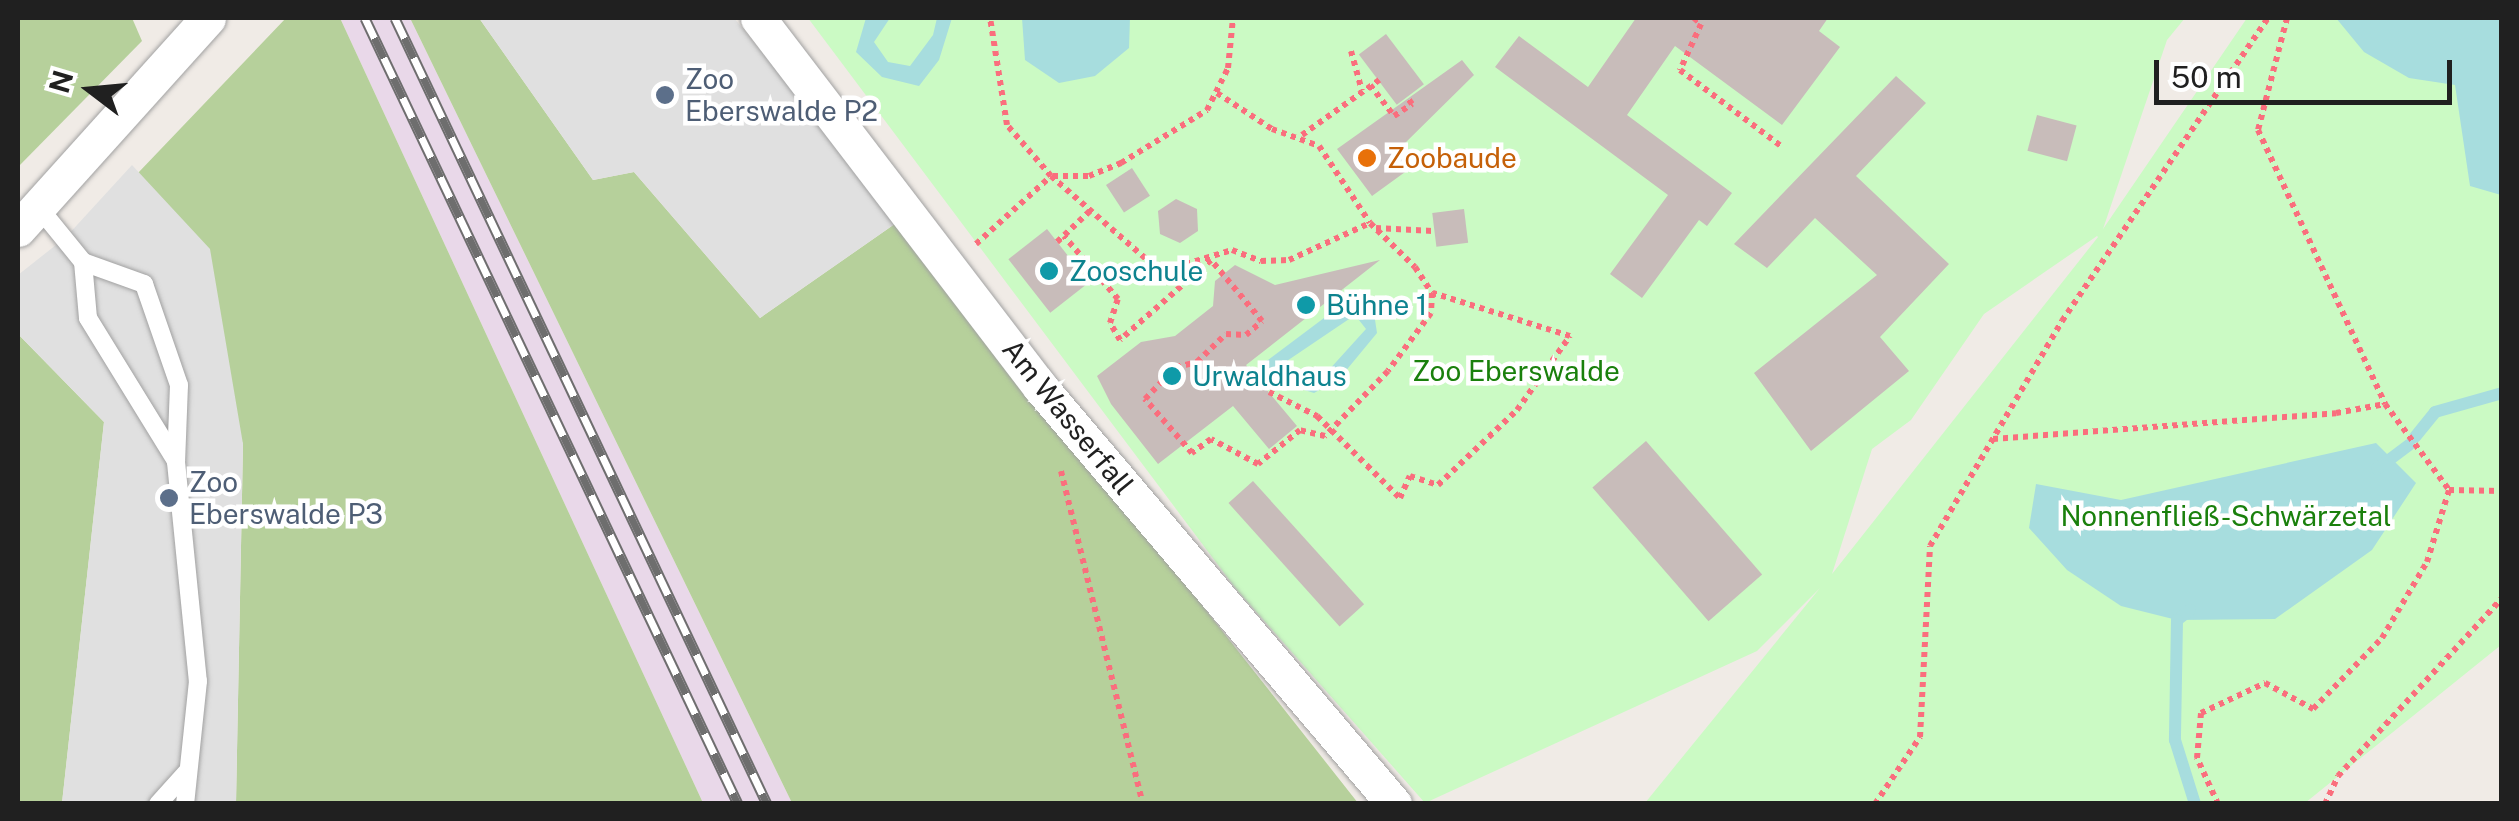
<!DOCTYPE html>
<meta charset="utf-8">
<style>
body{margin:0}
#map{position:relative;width:2519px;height:821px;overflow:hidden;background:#f0ebe6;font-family:"Public Sans",sans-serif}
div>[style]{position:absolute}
.industrial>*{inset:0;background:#e9d8e9}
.forest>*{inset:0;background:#b6d09b}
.park>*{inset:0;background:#cbfac4}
.parking>*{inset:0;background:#e0e0e0}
.water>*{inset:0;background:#a7ddde}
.stream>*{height:12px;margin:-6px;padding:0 6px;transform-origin:6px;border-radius:6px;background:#a7ddde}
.building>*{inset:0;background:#c8bcba;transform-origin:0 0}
.path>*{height:6px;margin-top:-3px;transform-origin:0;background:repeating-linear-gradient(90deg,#fa6e7d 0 5px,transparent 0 10px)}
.roads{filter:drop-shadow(0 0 2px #a1a1a1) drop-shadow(0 0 2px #a1a1a1)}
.lane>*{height:18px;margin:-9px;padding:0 9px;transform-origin:9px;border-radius:9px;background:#fff}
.street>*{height:35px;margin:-17.5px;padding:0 17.5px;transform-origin:17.5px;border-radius:17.5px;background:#fff}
.rail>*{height:11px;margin-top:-5.5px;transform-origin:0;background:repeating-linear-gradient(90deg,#fff 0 22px,#6e6e6e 0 44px);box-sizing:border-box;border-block:2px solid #6e6e6e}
.dots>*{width:28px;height:28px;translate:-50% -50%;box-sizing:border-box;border:5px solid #fff;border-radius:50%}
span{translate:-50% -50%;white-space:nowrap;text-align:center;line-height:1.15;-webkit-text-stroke:9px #fff;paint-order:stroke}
.service-label{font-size:28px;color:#4e5e75}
.left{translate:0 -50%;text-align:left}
.food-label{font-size:28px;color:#c56008}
.culture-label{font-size:28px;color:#0d838f}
.park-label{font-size:28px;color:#1a800c}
.street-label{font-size:28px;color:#202020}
.frame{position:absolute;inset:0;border:20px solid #202020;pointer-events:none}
.north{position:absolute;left:40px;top:40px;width:100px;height:100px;-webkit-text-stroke:8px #fff;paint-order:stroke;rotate:286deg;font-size:28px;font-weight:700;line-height:40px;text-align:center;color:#202020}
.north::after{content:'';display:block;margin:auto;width:35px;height:45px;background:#202020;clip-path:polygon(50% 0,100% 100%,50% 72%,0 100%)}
.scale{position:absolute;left:2154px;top:60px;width:298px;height:45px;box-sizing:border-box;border:5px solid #202020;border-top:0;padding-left:12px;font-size:30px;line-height:35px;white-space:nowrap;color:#202020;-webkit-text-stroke:8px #fff;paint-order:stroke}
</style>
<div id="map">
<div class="industrial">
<div style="clip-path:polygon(340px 18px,410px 18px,792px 803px,703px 803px)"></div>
</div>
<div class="forest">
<div style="clip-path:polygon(18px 18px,132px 18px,142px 41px,18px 167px)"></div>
<div style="clip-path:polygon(286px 18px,340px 18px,703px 803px,236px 803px,243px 444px,138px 173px)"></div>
<div style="clip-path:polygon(410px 18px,479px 18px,593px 180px,634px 172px,760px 318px,899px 221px,1358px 803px,792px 803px)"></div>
<div style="clip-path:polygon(18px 334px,104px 422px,62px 803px,18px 803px)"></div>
</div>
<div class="park">
<div style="clip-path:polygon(evenodd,808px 18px,2185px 18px,2167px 40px,2103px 229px,2247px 18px,2501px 18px,2501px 645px,2305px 803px,1645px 803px,1820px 588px,1757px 651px,1425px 803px,1236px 589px,808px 18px,2097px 236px,2098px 237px,1832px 574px,1872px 449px,1911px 420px,1984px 314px,2097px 236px)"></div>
</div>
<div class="parking">
<div style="clip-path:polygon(479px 18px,734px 18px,899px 221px,760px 318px,634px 172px,593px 180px)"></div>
<div style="clip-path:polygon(132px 165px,210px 249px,243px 444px,236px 803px,62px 803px,104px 422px,18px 334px,18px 275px,66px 237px)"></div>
</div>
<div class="water">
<div style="clip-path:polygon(866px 18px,890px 18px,874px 42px,888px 62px,910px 66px,933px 35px,937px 18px,952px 18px,939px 60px,919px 86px,882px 77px,856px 52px)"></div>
<div style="clip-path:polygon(1022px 18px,1130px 18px,1129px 48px,1095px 76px,1059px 83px,1025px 60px)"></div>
<div style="clip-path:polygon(2336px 18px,2501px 18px,2501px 195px,2470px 186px,2455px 85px,2409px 78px,2364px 52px)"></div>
<div style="clip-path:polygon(evenodd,1352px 297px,1374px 313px,1377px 333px,1339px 379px,1314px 393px,1264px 377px,1260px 366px,1352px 297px,1355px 315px,1366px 329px,1327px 372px,1307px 382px,1282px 374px,1278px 367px,1355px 315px)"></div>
<div style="clip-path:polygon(2376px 443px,2416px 483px,2372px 550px,2275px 619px,2177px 620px,2121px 606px,2067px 570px,2029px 528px,2036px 484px,2121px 500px)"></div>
</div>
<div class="stream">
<div style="left:2415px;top:437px;width:32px;rotate:-51deg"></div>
<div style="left:2435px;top:412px;width:70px;rotate:-15.8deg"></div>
<div style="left:2377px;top:469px;width:40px;rotate:-37deg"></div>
<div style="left:2190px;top:610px;width:16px;rotate:142deg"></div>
<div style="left:2177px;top:620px;width:120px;rotate:91deg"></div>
<div style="left:2175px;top:740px;width:67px;rotate:72.6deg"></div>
</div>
<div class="building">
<div style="clip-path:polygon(1636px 18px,1828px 18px,1819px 31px,1840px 47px,1782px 125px,1675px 46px,1627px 115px,1732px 193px,1707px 226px,1699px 220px,1642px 298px,1610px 274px,1668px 195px,1495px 67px,1519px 36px,1588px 87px)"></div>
<div style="left:1386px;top:34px;width:63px;height:34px;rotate:53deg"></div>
<div style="clip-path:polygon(1462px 60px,1474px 75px,1399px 149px,1412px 167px,1372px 196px,1337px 149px)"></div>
<div style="clip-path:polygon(1896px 76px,1926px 103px,1856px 176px,1949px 264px,1880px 337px,1909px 371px,1811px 451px,1754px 373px,1877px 275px,1815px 218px,1767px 268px,1734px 244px)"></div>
<div style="left:2037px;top:115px;width:41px;height:37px;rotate:15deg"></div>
<div style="left:1132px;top:168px;width:33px;height:31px;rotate:57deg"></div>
<div style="clip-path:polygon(1176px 199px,1197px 209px,1198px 231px,1180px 243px,1160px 234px,1158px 211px)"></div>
<div style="left:1464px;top:209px;width:34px;height:32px;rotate:83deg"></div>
<div style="left:1047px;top:229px;width:68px;height:49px;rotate:52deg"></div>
<div style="clip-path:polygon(1380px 260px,1246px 365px,1297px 426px,1269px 449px,1233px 406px,1158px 464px,1111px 404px,1097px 376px,1141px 342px,1175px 336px,1213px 306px,1215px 281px,1235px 265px,1275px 285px)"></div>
<div style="left:1646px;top:441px;width:177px;height:71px;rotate:49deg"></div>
<div style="left:1253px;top:481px;width:166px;height:33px;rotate:48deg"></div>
</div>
<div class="path">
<div style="left:1694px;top:18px;width:9px;rotate:41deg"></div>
<div style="left:1701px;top:24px;width:51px;rotate:114.5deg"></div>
<div style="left:1680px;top:70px;width:128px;rotate:37deg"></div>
<div style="left:2287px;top:18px;width:116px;rotate:104.5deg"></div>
<div style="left:2258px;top:130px;width:302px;rotate:65.1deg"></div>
<div style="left:2385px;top:404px;width:107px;rotate:53.3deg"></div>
<div style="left:2449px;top:490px;width:53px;rotate:1.1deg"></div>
<div style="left:1351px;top:51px;width:41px;rotate:74.6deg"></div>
<div style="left:1370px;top:85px;width:39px;rotate:52deg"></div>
<div style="left:1394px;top:116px;width:22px;rotate:-34deg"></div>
<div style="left:1412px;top:104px;width:9px;rotate:-126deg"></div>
<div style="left:1217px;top:93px;width:66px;rotate:33.2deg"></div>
<div style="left:1272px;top:129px;width:50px;rotate:19.9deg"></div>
<div style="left:1319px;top:146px;width:92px;rotate:56.5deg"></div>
<div style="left:1302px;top:135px;width:95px;rotate:-35.5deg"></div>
<div style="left:1051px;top:176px;width:134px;rotate:41.1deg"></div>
<div style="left:1152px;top:264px;width:24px;rotate:7deg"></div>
<div style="left:1176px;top:267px;width:59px;rotate:-16.9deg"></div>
<div style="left:1232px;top:250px;width:31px;rotate:21deg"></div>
<div style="left:1261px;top:261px;width:28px;rotate:-2deg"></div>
<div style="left:1289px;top:260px;width:89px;rotate:-24.6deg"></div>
<div style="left:1370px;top:223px;width:63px;rotate:44.4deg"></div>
<div style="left:1415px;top:267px;width:31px;rotate:57deg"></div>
<div style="left:1432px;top:293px;width:20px;rotate:93deg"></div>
<div style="left:1431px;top:313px;width:72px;rotate:126.6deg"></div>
<div style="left:1388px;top:371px;width:91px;rotate:134.1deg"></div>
<div style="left:1325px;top:436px;width:26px;rotate:-167deg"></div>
<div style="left:1300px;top:430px;width:54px;rotate:141deg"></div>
<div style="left:1258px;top:464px;width:53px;rotate:-152deg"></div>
<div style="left:1211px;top:439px;width:24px;rotate:144deg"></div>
<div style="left:1192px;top:453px;width:72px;rotate:-131deg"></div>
<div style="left:1145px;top:399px;width:45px;rotate:-45.9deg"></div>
<div style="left:1176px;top:367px;width:22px;rotate:-13deg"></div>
<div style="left:1197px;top:362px;width:40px;rotate:-44deg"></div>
<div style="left:1226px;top:334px;width:20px;rotate:3deg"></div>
<div style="left:1246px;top:335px;width:21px;rotate:-41deg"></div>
<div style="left:1262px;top:321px;width:80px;rotate:-129.9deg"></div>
<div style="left:1211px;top:260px;width:121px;rotate:138.7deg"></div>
<div style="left:1120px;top:340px;width:20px;rotate:-120deg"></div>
<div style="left:1110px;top:323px;width:25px;rotate:-72deg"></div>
<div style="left:1118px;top:299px;width:83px;rotate:-130.6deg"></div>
<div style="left:1053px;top:176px;width:36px"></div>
<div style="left:1089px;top:176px;width:35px;rotate:-22deg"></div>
<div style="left:1121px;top:163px;width:101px;rotate:-31.6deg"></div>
<div style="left:1207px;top:110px;width:47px;rotate:-63.4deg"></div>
<div style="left:1228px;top:68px;width:50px;rotate:-84.3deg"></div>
<div style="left:1376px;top:228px;width:57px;rotate:3deg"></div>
<div style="left:1057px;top:242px;width:47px;rotate:-43.3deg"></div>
<div style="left:976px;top:244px;width:101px;rotate:-42.2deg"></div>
<div style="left:1051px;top:176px;width:67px;rotate:-130.8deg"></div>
<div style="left:1007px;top:125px;width:108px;rotate:-99deg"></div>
<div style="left:1269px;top:392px;width:54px;rotate:26.6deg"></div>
<div style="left:1317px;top:416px;width:117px;rotate:44.7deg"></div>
<div style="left:1400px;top:498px;width:24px;rotate:-66deg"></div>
<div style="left:1410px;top:476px;width:29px;rotate:18deg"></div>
<div style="left:1438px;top:485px;width:109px;rotate:-43.5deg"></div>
<div style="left:1517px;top:410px;width:91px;rotate:-54.4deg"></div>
<div style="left:1570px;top:336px;width:144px;rotate:-162.6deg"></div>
<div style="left:1993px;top:439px;width:344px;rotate:-4.3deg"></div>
<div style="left:2336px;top:413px;width:50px;rotate:-10.4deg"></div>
<div style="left:1061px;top:471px;width:343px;rotate:76.2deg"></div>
<div style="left:1875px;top:804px;width:81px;rotate:-56.1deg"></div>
<div style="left:1920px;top:737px;width:191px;rotate:-87deg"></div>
<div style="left:1930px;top:546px;width:261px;rotate:-59.6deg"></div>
<div style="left:2062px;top:321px;width:366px;rotate:-55.8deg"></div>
<div style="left:2218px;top:804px;width:51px;rotate:-114.5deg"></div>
<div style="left:2197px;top:758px;width:45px;rotate:-84.9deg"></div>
<div style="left:2201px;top:713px;width:71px;rotate:-25.1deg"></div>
<div style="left:2265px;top:683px;width:55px;rotate:28.4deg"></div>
<div style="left:2313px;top:709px;width:99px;rotate:-45.8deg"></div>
<div style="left:2382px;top:638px;width:88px;rotate:-59.4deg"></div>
<div style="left:2427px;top:562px;width:75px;rotate:-73deg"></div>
<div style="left:2325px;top:804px;width:31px;rotate:-65deg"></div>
<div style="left:2338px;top:776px;width:242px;rotate:-47.3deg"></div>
</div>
<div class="roads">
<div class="lane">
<div style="left:40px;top:209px;width:68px;rotate:50.9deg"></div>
<div style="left:83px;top:262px;width:56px;rotate:84.9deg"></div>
<div style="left:88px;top:318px;width:168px;rotate:58.4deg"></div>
<div style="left:83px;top:262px;width:65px;rotate:19.8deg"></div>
<div style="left:144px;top:284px;width:107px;rotate:70.9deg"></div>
<div style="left:179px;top:385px;width:77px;rotate:92.2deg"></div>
<div style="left:176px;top:462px;width:220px;rotate:84.3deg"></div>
<div style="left:198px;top:681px;width:124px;rotate:96deg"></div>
<div style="left:158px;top:804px;width:42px;rotate:-47.9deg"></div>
</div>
<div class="street">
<div style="left:758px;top:18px;width:464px;rotate:52.6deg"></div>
<div style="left:1040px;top:387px;width:547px;rotate:49.67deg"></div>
<div style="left:18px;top:229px;width:284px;rotate:-48deg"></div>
</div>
</div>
<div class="rail">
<div style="left:365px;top:18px;width:870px;rotate:64.61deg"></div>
<div style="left:395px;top:18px;width:870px;rotate:64.67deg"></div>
</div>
<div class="dots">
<div style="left:665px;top:95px;background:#5c6f8a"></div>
<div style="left:1367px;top:158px;background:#e8710a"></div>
<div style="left:1049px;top:271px;background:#0f9aa8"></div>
<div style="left:1306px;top:305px;background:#0f9aa8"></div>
<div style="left:1172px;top:376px;background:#0f9aa8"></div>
<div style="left:169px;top:498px;background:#5c6f8a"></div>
</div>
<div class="service-label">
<span class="left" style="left:685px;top:95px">Zoo<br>Eberswalde P2</span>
<span class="left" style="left:189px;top:498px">Zoo<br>Eberswalde P3</span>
</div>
<div class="food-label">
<span class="left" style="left:1387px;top:158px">Zoobaude</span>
</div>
<div class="culture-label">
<span class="left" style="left:1069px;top:271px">Zooschule</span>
<span class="left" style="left:1326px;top:305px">Bühne 1</span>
<span class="left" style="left:1192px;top:376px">Urwaldhaus</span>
</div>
<div class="park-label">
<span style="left:1516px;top:371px">Zoo Eberswalde</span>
<span style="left:2226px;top:516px">Nonnenfließ-Schwärzetal</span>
</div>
<div class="street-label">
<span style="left:1068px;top:417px;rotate:51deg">Am Wasserfall</span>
</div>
<div class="frame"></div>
<div class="north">N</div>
<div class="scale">50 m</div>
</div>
